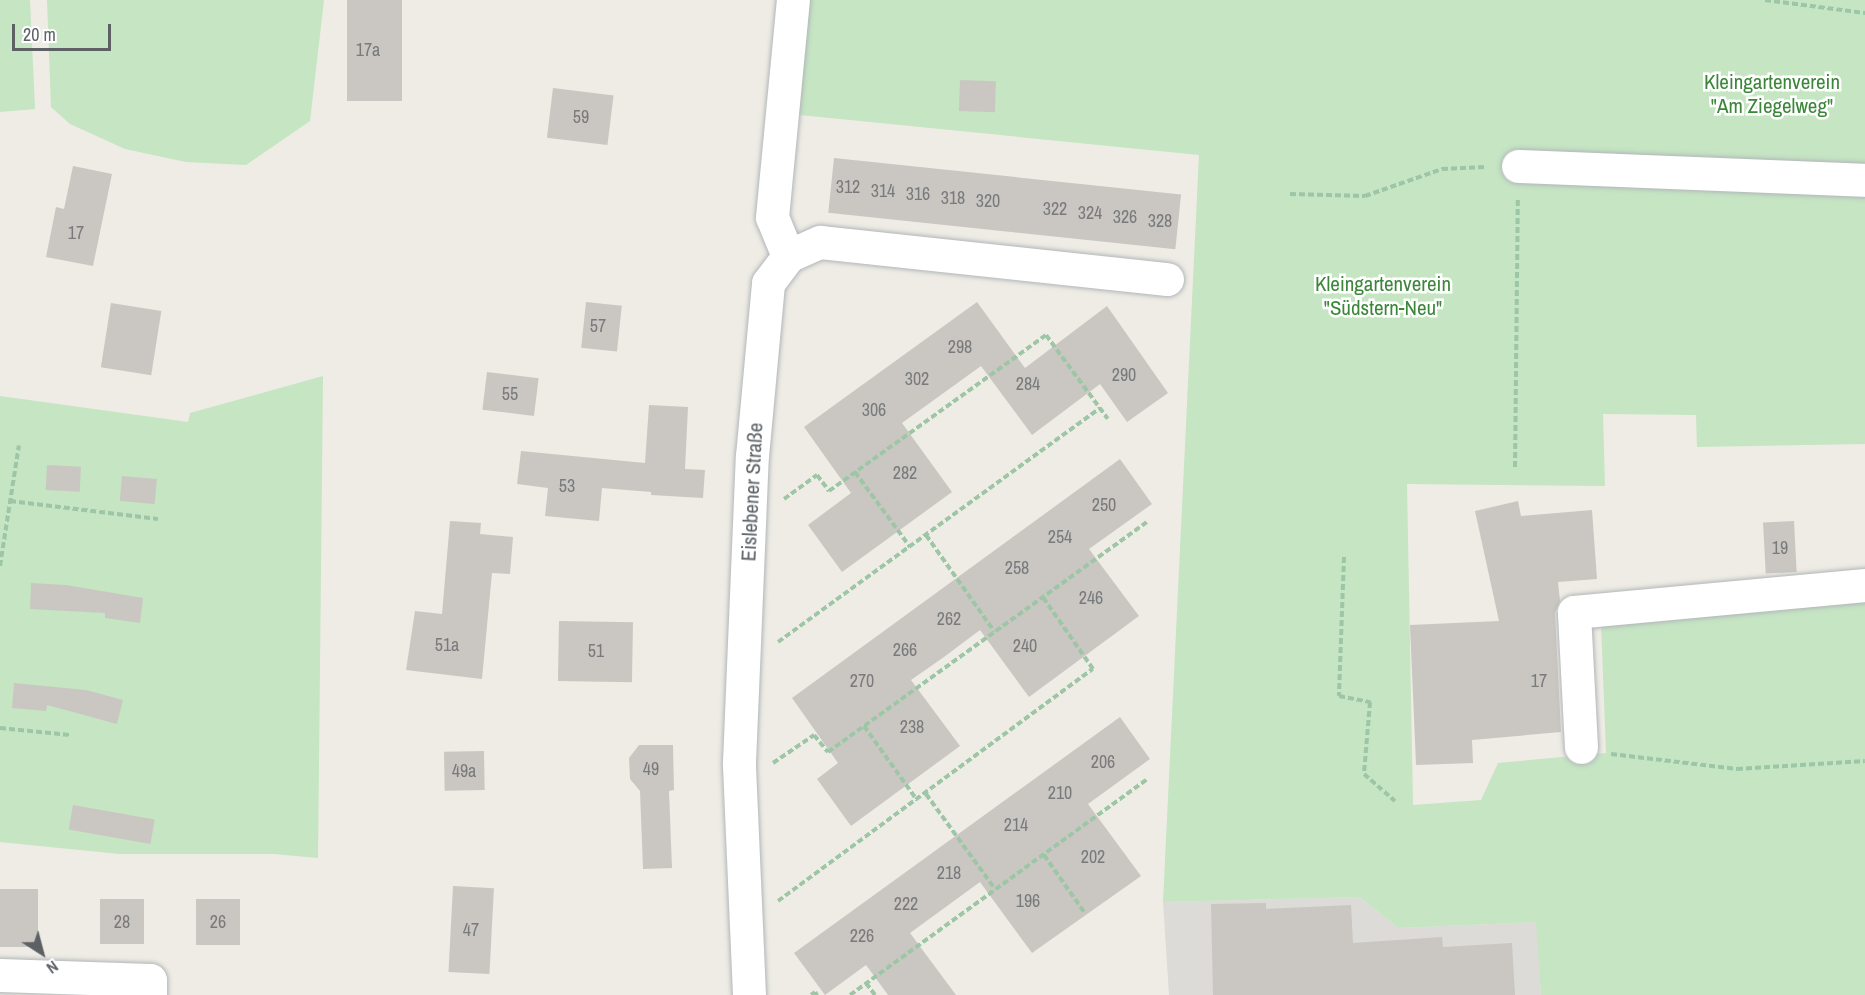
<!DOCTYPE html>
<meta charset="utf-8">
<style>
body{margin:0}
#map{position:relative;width:1865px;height:995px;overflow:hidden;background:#eeece5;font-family:"Archivo Narrow",sans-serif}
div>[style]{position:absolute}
.industrial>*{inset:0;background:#dddbd7}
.green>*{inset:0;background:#c5e5c3}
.building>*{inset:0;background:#cac7c2;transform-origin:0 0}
.path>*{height:4px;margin-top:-2px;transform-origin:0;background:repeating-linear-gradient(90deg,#9cc6a6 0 6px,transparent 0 9px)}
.roads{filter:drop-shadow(0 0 2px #b2b6b9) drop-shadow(0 0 2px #b2b6b9)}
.minor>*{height:33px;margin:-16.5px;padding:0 16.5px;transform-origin:16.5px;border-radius:16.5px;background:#fff}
span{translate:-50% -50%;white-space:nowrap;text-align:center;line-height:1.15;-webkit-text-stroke:5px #fff;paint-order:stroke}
.number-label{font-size:18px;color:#787a7c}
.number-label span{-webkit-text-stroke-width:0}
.park-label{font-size:21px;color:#3c863a}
.street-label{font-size:21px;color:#5d6165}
.north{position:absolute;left:12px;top:923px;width:60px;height:60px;-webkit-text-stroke:4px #fff;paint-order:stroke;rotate:144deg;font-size:16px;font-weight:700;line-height:24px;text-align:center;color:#5d6165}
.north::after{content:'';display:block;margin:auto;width:21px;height:27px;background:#5d6165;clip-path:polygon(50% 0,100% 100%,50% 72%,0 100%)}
.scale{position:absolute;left:12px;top:24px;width:99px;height:27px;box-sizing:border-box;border:3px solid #5d6165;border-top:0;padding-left:8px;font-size:18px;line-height:21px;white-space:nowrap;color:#5d6165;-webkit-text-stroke:4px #fff;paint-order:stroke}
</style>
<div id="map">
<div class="industrial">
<div style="clip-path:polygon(1360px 897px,1398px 928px,1537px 922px,1541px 995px,1169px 995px,1163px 902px)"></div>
</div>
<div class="green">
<div style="clip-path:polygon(0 0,30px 0,35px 109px,0 112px)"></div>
<div style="clip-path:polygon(47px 0,324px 0,310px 121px,246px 165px,186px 162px,125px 149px,70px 124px,51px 107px)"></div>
<div style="clip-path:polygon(806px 0,1865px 0,1865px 444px,1697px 447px,1696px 415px,1603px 414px,1605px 486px,1407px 484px,1413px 805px,1481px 800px,1498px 763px,1606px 753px,1601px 624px,1865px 595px,1865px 995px,1541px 995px,1536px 922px,1398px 928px,1360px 897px,1163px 902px,1199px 155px,790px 114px)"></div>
<div style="clip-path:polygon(323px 376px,318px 858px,274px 854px,120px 854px,0 842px,0 396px,188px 422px,190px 413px)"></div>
</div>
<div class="building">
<div style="left:347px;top:0;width:55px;height:101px"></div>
<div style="left:960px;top:80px;width:36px;height:31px;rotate:2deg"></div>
<div style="left:553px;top:88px;width:61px;height:50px;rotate:7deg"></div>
<div style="left:834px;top:158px;width:349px;height:55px;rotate:6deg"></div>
<div style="clip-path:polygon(73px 166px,112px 174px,93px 266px,46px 257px,56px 207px,64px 209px)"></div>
<div style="left:586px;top:302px;width:36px;height:46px;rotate:6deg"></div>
<div style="clip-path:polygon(977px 302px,1025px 368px,1107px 306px,1168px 393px,1127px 422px,1100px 384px,1032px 435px,981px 366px,902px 423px,952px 492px,842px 572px,808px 525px,851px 493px,804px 427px)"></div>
<div style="left:111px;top:303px;width:51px;height:65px;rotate:9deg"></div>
<div style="left:487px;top:372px;width:52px;height:38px;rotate:7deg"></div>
<div style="clip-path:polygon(649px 405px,688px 407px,685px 469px,705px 470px,703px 498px,651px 495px,651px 492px,602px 488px,599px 521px,545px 516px,548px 488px,517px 484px,521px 451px,645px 463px)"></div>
<div style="clip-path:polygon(1120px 459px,1152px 504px,1089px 549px,1139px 616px,1029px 697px,980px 630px,944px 657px,911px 680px,960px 746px,851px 826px,817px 779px,838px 763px,792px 698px)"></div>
<div style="left:47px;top:465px;width:34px;height:25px;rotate:3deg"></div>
<div style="left:122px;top:476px;width:35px;height:25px;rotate:5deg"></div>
<div style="clip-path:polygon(1518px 501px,1521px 516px,1592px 510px,1597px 579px,1558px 582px,1560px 601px,1555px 613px,1561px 732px,1472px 740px,1473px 763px,1416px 765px,1410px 625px,1499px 621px,1475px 511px)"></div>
<div style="clip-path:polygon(450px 521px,481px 523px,480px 534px,513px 537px,510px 574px,492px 573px,482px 679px,406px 670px,415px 611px,442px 614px)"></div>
<div style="left:1794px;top:521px;width:51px;height:31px;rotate:87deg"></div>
<div style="clip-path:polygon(31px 583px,66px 585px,143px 598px,140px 623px,105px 618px,105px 613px,30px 609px)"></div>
<div style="left:559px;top:621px;width:74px;height:60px;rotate:1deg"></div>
<div style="clip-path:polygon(14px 683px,86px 690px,123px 700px,117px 724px,47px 705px,46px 711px,12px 708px)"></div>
<div style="clip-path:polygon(1120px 717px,1150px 759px,1088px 804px,1141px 876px,1032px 953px,980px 882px,910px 933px,956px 995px,888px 995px,866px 965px,825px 995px,794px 953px)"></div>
<div style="clip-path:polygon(639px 745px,673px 745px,674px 790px,669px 791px,672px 868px,643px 869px,640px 791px,630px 779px,629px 758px)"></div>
<div style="left:484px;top:751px;width:39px;height:40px;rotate:89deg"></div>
<div style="left:73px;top:805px;width:83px;height:25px;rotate:10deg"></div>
<div style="left:453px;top:886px;width:41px;height:86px;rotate:3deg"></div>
<div style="left:0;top:889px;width:38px;height:58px"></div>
<div style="left:100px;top:899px;width:44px;height:45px"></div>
<div style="left:196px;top:899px;width:44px;height:46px"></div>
<div style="clip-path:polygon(1266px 903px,1266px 909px,1351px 905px,1353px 943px,1442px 937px,1443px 947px,1512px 943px,1515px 995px,1213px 995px,1211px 904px)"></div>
</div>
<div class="path">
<div style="left:1765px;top:0;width:101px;rotate:7.4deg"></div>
<div style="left:1290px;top:194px;width:75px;rotate:1.5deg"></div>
<div style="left:1365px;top:196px;width:82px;rotate:-19.3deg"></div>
<div style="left:1442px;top:169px;width:43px;rotate:-2.7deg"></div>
<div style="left:1515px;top:467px;width:270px;rotate:-89.4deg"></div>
<div style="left:855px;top:472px;width:93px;rotate:53.7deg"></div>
<div style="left:784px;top:499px;width:41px;rotate:-36deg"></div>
<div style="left:817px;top:475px;width:20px;rotate:53deg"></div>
<div style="left:829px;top:491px;width:267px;rotate:-35.7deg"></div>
<div style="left:1046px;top:335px;width:104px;rotate:53.6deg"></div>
<div style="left:10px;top:501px;width:149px;rotate:6.9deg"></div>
<div style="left:926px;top:535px;width:118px;rotate:54.7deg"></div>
<div style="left:1344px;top:557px;width:139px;rotate:92.1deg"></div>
<div style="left:1339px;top:696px;width:32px;rotate:11deg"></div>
<div style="left:1370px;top:702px;width:72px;rotate:94.8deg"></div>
<div style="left:1364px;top:774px;width:41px;rotate:41.1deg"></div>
<div style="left:0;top:566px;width:122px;rotate:-81.1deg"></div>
<div style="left:778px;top:642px;width:398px;rotate:-36deg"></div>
<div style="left:864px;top:726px;width:91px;rotate:54.4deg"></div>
<div style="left:0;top:728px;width:70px;rotate:5.7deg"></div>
<div style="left:1611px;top:754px;width:127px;rotate:6.8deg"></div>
<div style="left:1737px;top:769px;width:128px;rotate:-3.6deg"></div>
<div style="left:773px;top:763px;width:50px;rotate:-34.3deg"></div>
<div style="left:814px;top:735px;width:22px;rotate:51deg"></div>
<div style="left:828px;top:752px;width:393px;rotate:-35.8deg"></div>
<div style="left:926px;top:794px;width:117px;rotate:54deg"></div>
<div style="left:1044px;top:855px;width:70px;rotate:54.9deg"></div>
<div style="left:778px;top:901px;width:391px;rotate:-36.4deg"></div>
<div style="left:1093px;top:669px;width:89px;rotate:-124.9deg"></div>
<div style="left:866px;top:983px;width:15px;rotate:53deg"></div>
<div style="left:811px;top:995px;width:5px;rotate:-37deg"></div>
<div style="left:815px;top:992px;width:4px;rotate:56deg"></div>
<div style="left:850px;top:995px;width:367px;rotate:-36deg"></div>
</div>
<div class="roads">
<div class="minor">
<div style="left:1518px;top:166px;width:347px;rotate:2.3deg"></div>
<div style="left:788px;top:256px;width:35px;rotate:-24deg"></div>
<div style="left:820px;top:242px;width:349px;rotate:6.1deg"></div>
<div style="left:788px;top:256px;width:42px;rotate:-112.3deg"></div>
<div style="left:772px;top:217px;width:218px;rotate:-84.5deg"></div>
<div style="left:1581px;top:747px;width:135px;rotate:-93deg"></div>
<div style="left:1574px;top:612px;width:292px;rotate:-5.3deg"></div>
<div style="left:0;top:975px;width:150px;rotate:1.9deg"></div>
<div style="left:150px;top:980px;width:15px;rotate:90deg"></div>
<div style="left:749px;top:995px;width:233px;rotate:-92.5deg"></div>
<div style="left:739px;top:762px;width:306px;rotate:-87.6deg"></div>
<div style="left:752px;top:456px;width:174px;rotate:-84.7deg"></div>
<div style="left:768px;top:283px;width:34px;rotate:-53deg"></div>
</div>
</div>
<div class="number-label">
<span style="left:368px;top:50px">17a</span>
<span style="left:581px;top:117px">59</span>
<span style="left:848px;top:187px">312</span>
<span style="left:883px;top:191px">314</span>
<span style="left:918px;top:194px">316</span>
<span style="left:953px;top:198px">318</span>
<span style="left:988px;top:201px">320</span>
<span style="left:1055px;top:209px">322</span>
<span style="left:1090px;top:213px">324</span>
<span style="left:1125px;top:217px">326</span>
<span style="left:1160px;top:221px">328</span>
<span style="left:76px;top:233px">17</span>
<span style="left:598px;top:326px">57</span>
<span style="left:960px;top:347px">298</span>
<span style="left:1124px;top:375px">290</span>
<span style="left:917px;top:379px">302</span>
<span style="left:1028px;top:384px">284</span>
<span style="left:510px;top:394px">55</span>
<span style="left:874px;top:410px">306</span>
<span style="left:905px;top:473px">282</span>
<span style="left:567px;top:486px">53</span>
<span style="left:1104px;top:505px">250</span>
<span style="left:1060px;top:537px">254</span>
<span style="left:1780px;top:548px">19</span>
<span style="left:1017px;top:568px">258</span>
<span style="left:1091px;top:598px">246</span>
<span style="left:949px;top:619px">262</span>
<span style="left:447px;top:645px">51a</span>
<span style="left:1025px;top:646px">240</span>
<span style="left:905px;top:650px">266</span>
<span style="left:596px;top:651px">51</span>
<span style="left:862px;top:681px">270</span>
<span style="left:1539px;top:681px">17</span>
<span style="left:912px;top:727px">238</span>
<span style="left:1103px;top:762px">206</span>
<span style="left:651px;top:769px">49</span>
<span style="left:464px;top:771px">49a</span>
<span style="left:1060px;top:793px">210</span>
<span style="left:1016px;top:825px">214</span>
<span style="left:1093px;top:857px">202</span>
<span style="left:949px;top:873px">218</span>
<span style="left:1028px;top:901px">196</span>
<span style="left:906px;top:904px">222</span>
<span style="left:122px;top:922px">28</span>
<span style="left:218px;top:922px">26</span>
<span style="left:471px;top:930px">47</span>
<span style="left:862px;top:936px">226</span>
</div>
<div class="park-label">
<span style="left:1772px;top:94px">Kleingartenverein<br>"Am Ziegelweg"</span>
<span style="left:1383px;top:296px">Kleingartenverein<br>"Südstern-Neu"</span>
</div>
<div class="street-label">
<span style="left:752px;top:492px;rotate:-87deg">Eislebener Straße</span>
</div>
<div class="north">N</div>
<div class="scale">20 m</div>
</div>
